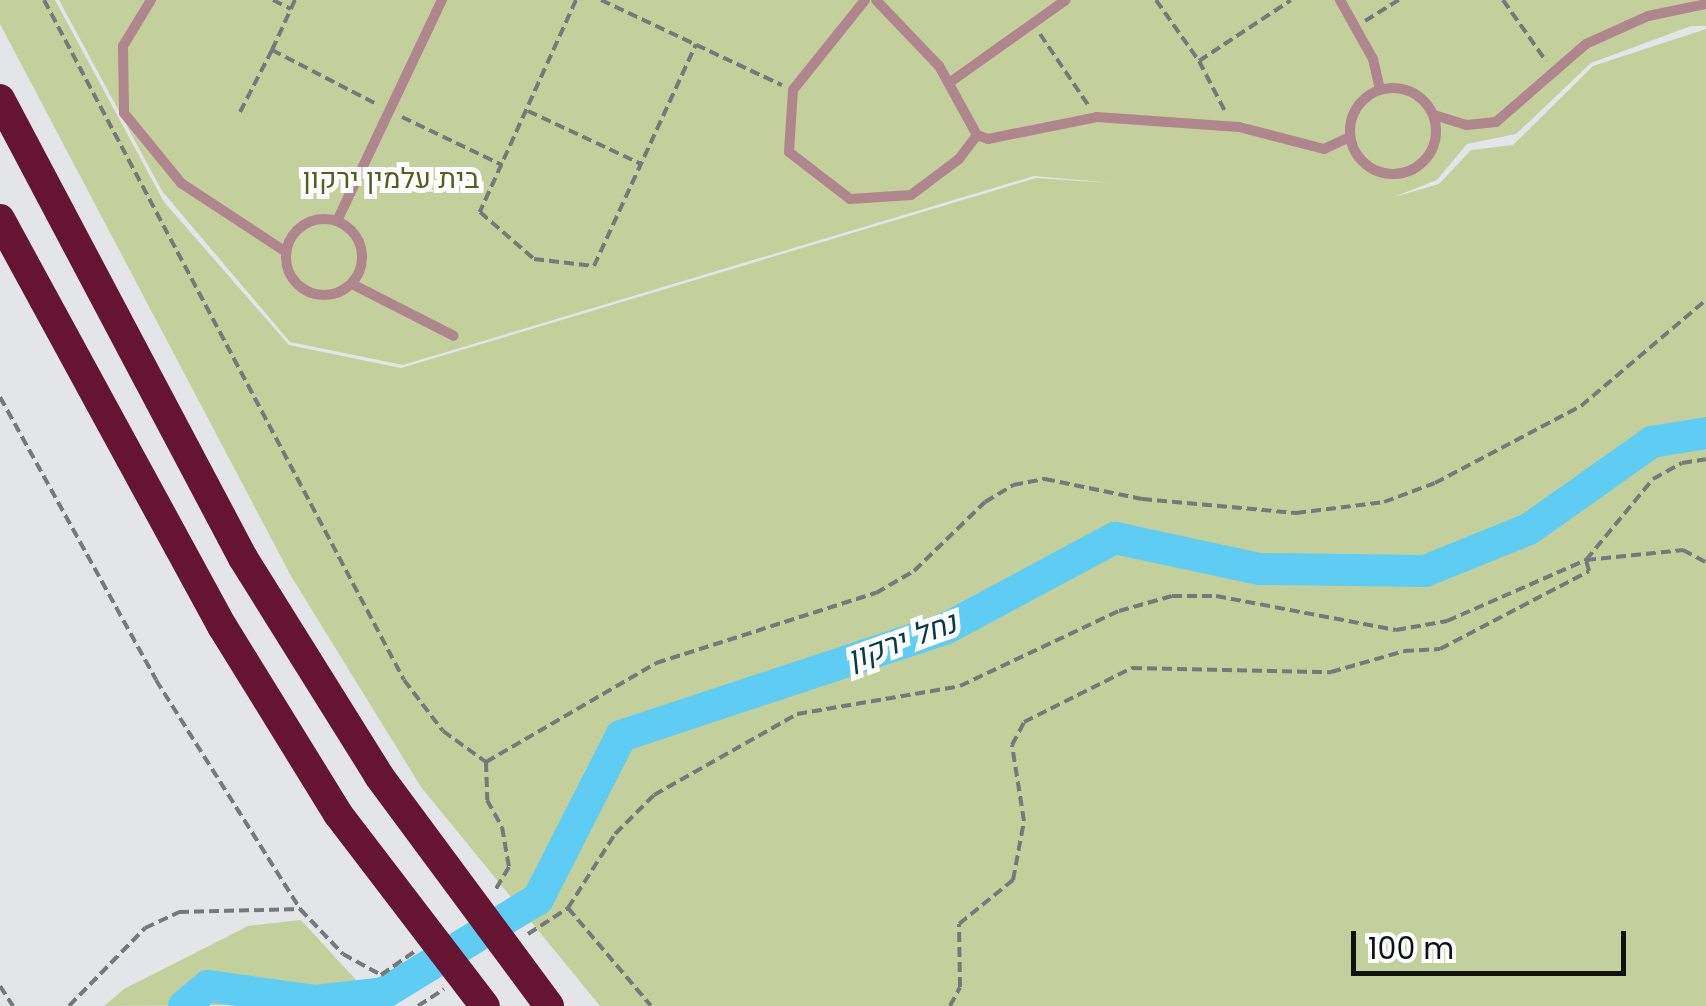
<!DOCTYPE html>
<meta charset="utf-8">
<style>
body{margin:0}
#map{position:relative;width:1706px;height:1006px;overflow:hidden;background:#e4e5e9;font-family:Poppins,Heebo,sans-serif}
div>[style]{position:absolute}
.green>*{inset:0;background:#c4d09b}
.river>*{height:32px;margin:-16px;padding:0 16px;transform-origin:16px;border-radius:16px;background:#5fccf3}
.path>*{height:4px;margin-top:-2px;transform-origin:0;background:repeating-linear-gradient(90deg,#77787a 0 10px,transparent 0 15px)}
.lane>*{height:10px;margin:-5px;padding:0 5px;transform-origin:5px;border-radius:5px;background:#af868e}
.lane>.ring{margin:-5px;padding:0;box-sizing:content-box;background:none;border:10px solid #af868e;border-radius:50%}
.highway>*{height:30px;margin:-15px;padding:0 15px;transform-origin:15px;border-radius:15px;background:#651531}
span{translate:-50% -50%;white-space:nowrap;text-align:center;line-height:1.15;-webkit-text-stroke:10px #fff;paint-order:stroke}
.park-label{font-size:28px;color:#535e21}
.water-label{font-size:30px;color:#073b4b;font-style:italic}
.scale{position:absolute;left:1351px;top:931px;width:275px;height:45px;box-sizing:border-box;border:5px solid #101112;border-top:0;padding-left:12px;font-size:30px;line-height:35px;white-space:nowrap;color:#101112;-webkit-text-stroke:8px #fff;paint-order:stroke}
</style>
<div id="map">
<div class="green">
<div style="clip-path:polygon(0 0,55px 0,164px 202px,289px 345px,401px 368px,1036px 178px,1113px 183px,1034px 176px,403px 365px,290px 342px,162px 191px,59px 0,1706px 0,1706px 26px,1691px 26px,1591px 63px,1516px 134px,1467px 144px,1437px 180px,1394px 197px,1439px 184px,1471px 150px,1513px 145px,1593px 66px,1706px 29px,1706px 1006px,600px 1006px,421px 787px,291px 576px,0 24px)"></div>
<div style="clip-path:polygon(301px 920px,378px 1004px,104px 1006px,124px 989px,248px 926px)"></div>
</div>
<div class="river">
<div style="left:184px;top:1006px;width:31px;rotate:-40deg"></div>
<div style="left:208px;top:986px;width:109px;rotate:7.9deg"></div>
<div style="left:316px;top:1001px;width:68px;rotate:-6.7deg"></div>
<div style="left:384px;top:993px;width:180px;rotate:-31.4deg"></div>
<div style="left:538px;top:899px;width:183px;rotate:-63deg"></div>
<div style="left:621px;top:736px;width:341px;rotate:-18.3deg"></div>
<div style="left:945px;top:629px;width:193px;rotate:-28.2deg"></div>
<div style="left:1115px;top:538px;width:148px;rotate:12.1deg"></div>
<div style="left:1260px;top:569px;width:165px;rotate:0.7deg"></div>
<div style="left:1425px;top:571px;width:112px;rotate:-22deg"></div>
<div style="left:1529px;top:529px;width:151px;rotate:-35.3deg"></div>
<div style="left:1652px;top:442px;width:55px;rotate:-9.5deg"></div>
</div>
<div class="path">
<div style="left:44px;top:0;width:769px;rotate:62.1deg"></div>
<div style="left:404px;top:680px;width:64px;rotate:52.6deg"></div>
<div style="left:443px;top:731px;width:53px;rotate:35.8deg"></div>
<div style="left:486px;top:762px;width:38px;rotate:88deg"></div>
<div style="left:487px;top:800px;width:31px;rotate:61deg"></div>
<div style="left:502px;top:827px;width:41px;rotate:80.1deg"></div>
<div style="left:509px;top:867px;width:29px;rotate:121deg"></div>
<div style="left:273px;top:0;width:20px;rotate:27deg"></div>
<div style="left:295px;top:0;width:55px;rotate:114.7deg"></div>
<div style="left:272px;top:50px;width:117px;rotate:27.4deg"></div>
<div style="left:576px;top:0;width:233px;rotate:114.4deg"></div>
<div style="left:480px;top:212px;width:72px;rotate:41deg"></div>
<div style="left:534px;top:259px;width:60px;rotate:6.7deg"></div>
<div style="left:594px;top:266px;width:244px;rotate:-65.3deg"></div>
<div style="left:601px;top:0;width:200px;rotate:25.2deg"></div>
<div style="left:1156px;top:0;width:75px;rotate:54.8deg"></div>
<div style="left:1199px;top:61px;width:59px;rotate:62.6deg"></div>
<div style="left:1503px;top:0;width:75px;rotate:54.8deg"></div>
<div style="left:1365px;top:21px;width:40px;rotate:-32deg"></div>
<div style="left:1040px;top:34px;width:86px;rotate:55.9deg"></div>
<div style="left:1199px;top:61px;width:110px;rotate:-33.5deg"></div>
<div style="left:528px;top:111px;width:125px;rotate:25.1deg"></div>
<div style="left:240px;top:112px;width:70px;rotate:-62.7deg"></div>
<div style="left:402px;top:117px;width:111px;rotate:25.6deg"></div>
<div style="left:0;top:397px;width:323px;rotate:61.1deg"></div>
<div style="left:156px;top:680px;width:271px;rotate:57.8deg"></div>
<div style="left:300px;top:909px;width:62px;rotate:46.3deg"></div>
<div style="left:343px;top:954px;width:43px;rotate:28.9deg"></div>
<div style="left:381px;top:975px;width:42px;rotate:-35.2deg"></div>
<div style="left:486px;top:762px;width:197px;rotate:-30.2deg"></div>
<div style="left:656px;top:663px;width:231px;rotate:-17.7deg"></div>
<div style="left:876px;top:593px;width:44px;rotate:-30.1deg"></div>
<div style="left:914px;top:571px;width:99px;rotate:-44.2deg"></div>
<div style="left:985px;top:502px;width:33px;rotate:-31deg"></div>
<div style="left:1013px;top:485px;width:33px;rotate:-11deg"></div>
<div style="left:1045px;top:479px;width:99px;rotate:11.7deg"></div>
<div style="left:1142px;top:499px;width:155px;rotate:5.2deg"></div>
<div style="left:1296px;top:513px;width:89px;rotate:-7.1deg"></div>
<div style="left:1384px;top:502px;width:54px;rotate:-20.4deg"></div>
<div style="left:1435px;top:483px;width:165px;rotate:-27.8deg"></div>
<div style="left:1581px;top:406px;width:164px;rotate:-40.3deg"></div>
<div style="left:568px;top:908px;width:128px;rotate:49.7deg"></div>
<div style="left:528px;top:934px;width:48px;rotate:-33deg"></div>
<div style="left:568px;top:908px;width:88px;rotate:-57.6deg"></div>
<div style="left:615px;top:834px;width:55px;rotate:-45deg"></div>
<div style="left:654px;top:795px;width:164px;rotate:-29.5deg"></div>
<div style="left:797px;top:714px;width:165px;rotate:-9.7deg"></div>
<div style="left:960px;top:686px;width:176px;rotate:-25.3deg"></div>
<div style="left:1119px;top:611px;width:55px;rotate:-15.8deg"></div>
<div style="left:1172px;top:596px;width:44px"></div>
<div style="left:1216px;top:596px;width:183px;rotate:10.7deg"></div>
<div style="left:1396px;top:630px;width:52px;rotate:-10deg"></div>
<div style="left:1447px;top:621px;width:152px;rotate:-23.7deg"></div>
<div style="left:1586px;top:560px;width:105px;rotate:-50.4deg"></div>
<div style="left:1653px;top:479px;width:33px;rotate:-29deg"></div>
<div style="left:1682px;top:463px;width:24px;rotate:-9deg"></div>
<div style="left:0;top:986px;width:24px;rotate:57deg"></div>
<div style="left:69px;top:1006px;width:109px;rotate:-45.7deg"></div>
<div style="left:145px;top:928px;width:38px;rotate:-25deg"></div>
<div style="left:179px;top:912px;width:121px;rotate:-1.4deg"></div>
<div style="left:418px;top:1006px;width:31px;rotate:-33deg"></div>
<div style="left:950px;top:1006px;width:21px;rotate:-62deg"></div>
<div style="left:960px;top:987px;width:63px;rotate:-90.9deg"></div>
<div style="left:959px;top:924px;width:70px;rotate:-39.2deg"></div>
<div style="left:1013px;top:880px;width:60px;rotate:-79.4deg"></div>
<div style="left:1024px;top:821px;width:77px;rotate:-99deg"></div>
<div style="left:1012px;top:745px;width:26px;rotate:-62deg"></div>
<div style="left:1024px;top:722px;width:121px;rotate:-26.6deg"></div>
<div style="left:1132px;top:668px;width:199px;rotate:1.2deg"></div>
<div style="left:1331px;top:672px;width:76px;rotate:-16deg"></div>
<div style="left:1404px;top:651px;width:36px;rotate:-3deg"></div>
<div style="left:1440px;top:649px;width:168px;rotate:-27.6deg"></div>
<div style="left:1589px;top:571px;width:11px;rotate:-105deg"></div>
<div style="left:1586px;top:560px;width:98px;rotate:-5.9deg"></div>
<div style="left:1683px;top:550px;width:26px;rotate:28deg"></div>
</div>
<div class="lane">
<div style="left:151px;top:0;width:54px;rotate:121.3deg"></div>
<div style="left:123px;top:46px;width:67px;rotate:89.1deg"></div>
<div style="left:124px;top:113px;width:90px;rotate:50.8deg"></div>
<div style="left:181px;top:183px;width:126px;rotate:33.3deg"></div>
<div style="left:865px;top:0;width:115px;rotate:128.7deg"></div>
<div style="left:793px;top:90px;width:62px;rotate:93.7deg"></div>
<div style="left:789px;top:152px;width:77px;rotate:37.6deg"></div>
<div style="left:850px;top:199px;width:61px;rotate:-3.8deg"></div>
<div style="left:911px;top:195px;width:60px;rotate:-36.9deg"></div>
<div style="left:959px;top:159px;width:30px;rotate:-53deg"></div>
<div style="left:977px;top:135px;width:79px;rotate:-118.8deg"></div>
<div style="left:939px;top:66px;width:91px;rotate:-133.7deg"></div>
<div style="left:1340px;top:0;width:68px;rotate:60.8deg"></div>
<div style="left:1373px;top:59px;width:31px;rotate:77deg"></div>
<div style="left:949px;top:83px;width:143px;rotate:-35.4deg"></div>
<div class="ring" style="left:1350px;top:88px;width:76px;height:76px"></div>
<div style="left:1434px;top:115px;width:34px;rotate:17deg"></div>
<div style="left:1467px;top:125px;width:29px;rotate:-6deg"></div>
<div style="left:1496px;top:122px;width:119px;rotate:-40.9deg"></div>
<div style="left:1586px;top:44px;width:68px;rotate:-24.3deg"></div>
<div style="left:1648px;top:16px;width:59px;rotate:-11.7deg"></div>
<div style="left:977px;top:135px;width:12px;rotate:20deg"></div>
<div style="left:988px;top:139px;width:111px;rotate:-11.4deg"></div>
<div style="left:1097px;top:117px;width:142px;rotate:4deg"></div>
<div style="left:1239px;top:127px;width:88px;rotate:14.5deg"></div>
<div style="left:1324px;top:149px;width:29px;rotate:-25deg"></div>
<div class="ring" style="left:286px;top:219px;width:66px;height:66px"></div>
<div style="left:337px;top:221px;width:245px;rotate:-64.6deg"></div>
<div style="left:352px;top:284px;width:114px;rotate:27deg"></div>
</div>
<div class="highway">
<div style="left:0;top:99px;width:519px;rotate:62.1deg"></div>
<div style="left:243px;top:558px;width:257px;rotate:58deg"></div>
<div style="left:379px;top:776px;width:286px;rotate:53.5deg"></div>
<div style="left:0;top:219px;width:464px;rotate:61.4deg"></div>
<div style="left:222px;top:626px;width:221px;rotate:58.3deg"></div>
<div style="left:338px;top:814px;width:242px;rotate:52.6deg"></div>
</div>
<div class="park-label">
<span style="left:391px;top:179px">בית עלמין ירקון</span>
</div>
<div class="water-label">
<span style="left:902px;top:641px;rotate:-20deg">נחל ירקון</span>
</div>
<div class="scale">100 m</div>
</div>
